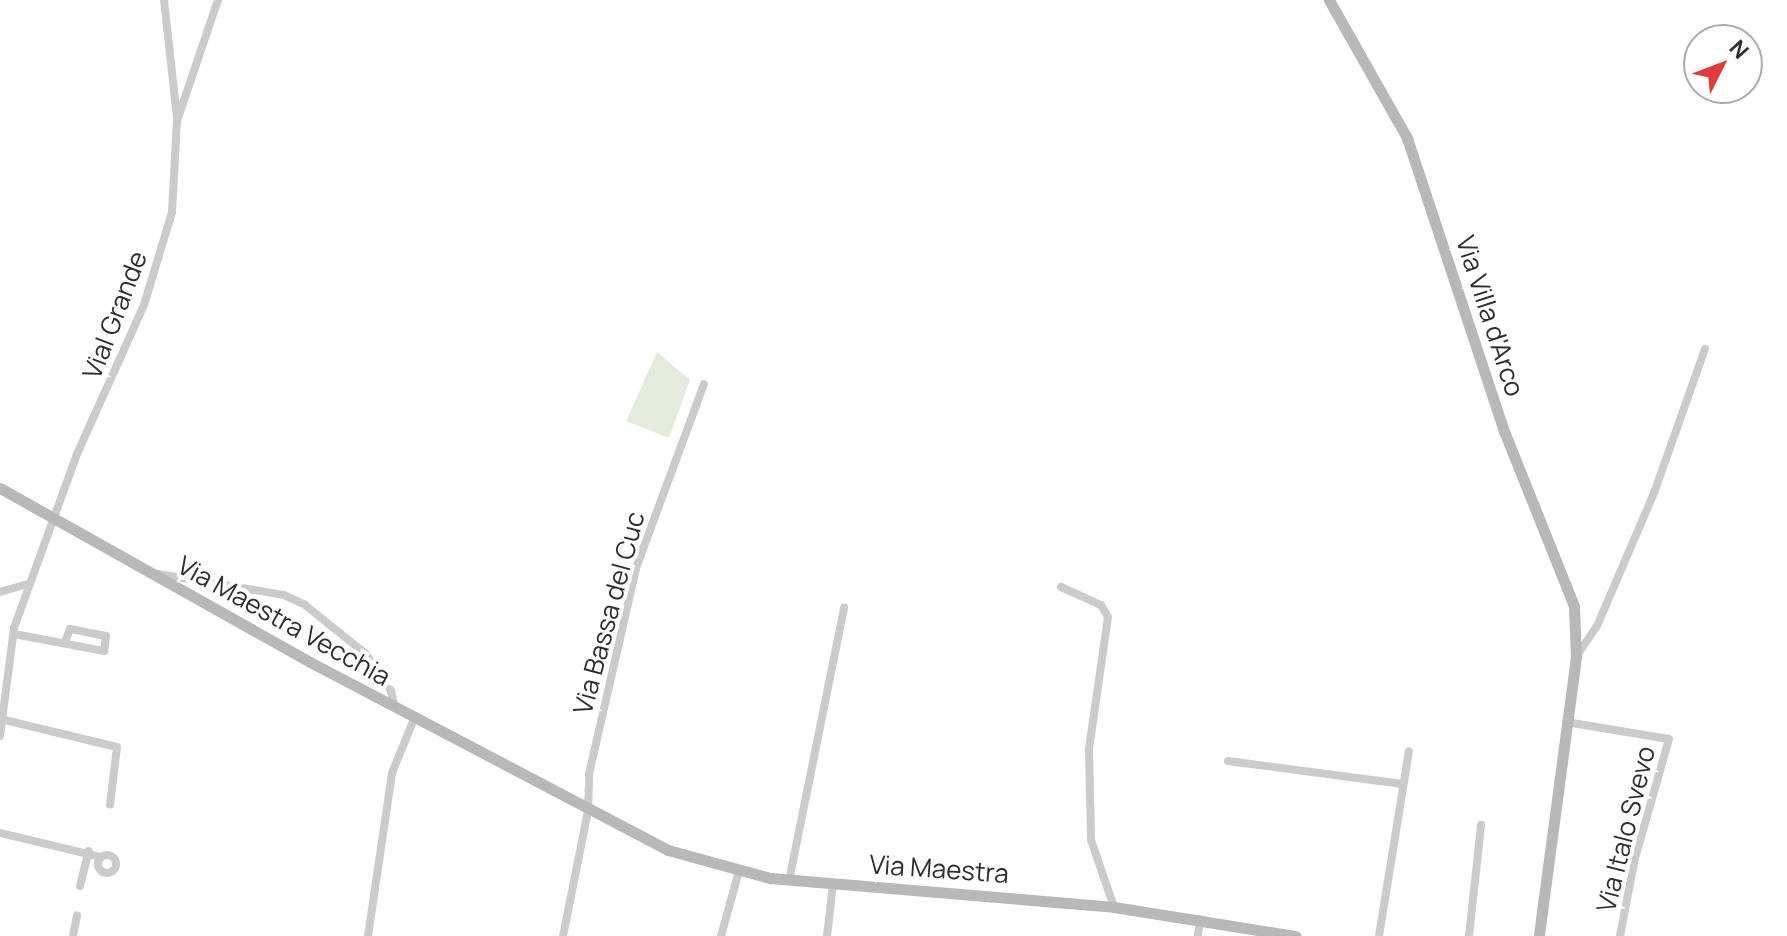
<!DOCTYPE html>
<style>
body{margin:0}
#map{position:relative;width:1787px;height:936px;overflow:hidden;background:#fff;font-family:Manrope,sans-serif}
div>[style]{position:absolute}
.green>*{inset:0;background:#e3ebdd}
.street>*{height:8px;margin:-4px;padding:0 4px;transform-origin:4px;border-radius:4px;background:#cbcbcb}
.street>.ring{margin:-4px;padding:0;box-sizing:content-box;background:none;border:8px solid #cbcbcb;border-radius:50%}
.secondary>*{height:11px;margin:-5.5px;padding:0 5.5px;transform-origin:5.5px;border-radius:5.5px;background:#b8b8b8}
span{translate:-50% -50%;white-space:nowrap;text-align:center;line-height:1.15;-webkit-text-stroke:8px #fff;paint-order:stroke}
.street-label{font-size:26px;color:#2e2e2e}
.north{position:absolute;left:1683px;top:24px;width:80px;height:80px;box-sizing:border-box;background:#fff;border:2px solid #ababab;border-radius:50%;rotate:48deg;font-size:22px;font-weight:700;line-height:32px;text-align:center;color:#2e2e2e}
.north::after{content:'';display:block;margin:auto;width:28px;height:36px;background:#dc3d3a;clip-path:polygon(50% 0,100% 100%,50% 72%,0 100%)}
</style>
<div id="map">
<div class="green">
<div style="clip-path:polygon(657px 352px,690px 380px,669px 438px,626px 421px)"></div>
</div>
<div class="street">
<div style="left:164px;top:0;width:119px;rotate:83.7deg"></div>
<div style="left:152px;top:573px;width:134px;rotate:9.5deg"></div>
<div style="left:284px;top:595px;width:23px;rotate:25deg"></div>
<div style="left:305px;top:605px;width:78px;rotate:38.8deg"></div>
<div style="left:366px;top:654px;width:45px;rotate:56deg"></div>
<div style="left:391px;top:691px;width:17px;rotate:77deg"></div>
<div style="left:1061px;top:587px;width:44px;rotate:24.2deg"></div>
<div style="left:1101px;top:605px;width:14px;rotate:60deg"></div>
<div style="left:1108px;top:617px;width:133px;rotate:98.2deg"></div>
<div style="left:1089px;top:749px;width:91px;rotate:88.7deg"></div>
<div style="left:1091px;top:840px;width:71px;rotate:71.1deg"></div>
<div style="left:0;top:592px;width:29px;rotate:-16deg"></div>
<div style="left:14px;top:634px;width:92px;rotate:10.7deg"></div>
<div style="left:104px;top:651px;width:15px;rotate:-82deg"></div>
<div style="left:106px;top:636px;width:37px;rotate:-169deg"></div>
<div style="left:70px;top:629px;width:14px;rotate:111deg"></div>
<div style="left:1576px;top:657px;width:37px;rotate:-56deg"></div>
<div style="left:1597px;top:626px;width:145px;rotate:-66.8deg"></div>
<div style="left:1654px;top:493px;width:153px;rotate:-70.5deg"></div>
<div style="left:0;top:719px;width:120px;rotate:13.5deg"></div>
<div style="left:117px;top:747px;width:58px;rotate:96.9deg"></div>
<div style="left:1566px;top:722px;width:104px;rotate:9.4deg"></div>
<div style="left:1669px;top:739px;width:124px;rotate:105.9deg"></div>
<div style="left:1635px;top:858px;width:79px;rotate:100.9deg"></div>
<div style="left:0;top:736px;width:109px;rotate:-82.6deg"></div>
<div style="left:14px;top:628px;width:185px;rotate:-70.1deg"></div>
<div style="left:77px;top:454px;width:163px;rotate:-65.8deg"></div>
<div style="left:144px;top:305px;width:97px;rotate:-73.2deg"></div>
<div style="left:172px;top:212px;width:91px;rotate:-86.9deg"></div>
<div style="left:177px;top:121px;width:128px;rotate:-71.3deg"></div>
<div style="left:1228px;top:761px;width:176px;rotate:7.5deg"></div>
<div style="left:0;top:833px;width:104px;rotate:13.4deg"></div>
<div class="ring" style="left:98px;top:855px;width:10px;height:10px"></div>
<div style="left:789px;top:881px;width:279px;rotate:-78.6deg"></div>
<div style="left:80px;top:886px;width:36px;rotate:-76deg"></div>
<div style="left:73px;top:936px;width:21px;rotate:-79deg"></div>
<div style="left:368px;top:936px;width:165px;rotate:-81.6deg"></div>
<div style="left:392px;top:773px;width:58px;rotate:-67.8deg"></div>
<div style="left:563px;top:936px;width:127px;rotate:-78.7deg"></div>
<div style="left:588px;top:811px;width:37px;rotate:-88deg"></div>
<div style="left:589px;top:774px;width:211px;rotate:-77.1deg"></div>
<div style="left:636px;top:568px;width:196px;rotate:-69.7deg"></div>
<div style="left:721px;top:936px;width:67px;rotate:-74.5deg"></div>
<div style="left:827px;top:936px;width:52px;rotate:-83.4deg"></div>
<div style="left:1198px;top:936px;width:17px;rotate:-83deg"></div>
<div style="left:1379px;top:936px;width:187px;rotate:-80.8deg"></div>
<div style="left:1469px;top:936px;width:112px;rotate:-83.8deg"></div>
</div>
<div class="secondary">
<div style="left:1329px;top:0;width:159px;rotate:60.5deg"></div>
<div style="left:1407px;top:138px;width:309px;rotate:71.7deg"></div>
<div style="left:1504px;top:431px;width:188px;rotate:68.2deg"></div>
<div style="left:1574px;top:606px;width:51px;rotate:87.8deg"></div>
<div style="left:1576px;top:657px;width:281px;rotate:97.6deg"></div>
<div style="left:0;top:488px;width:355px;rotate:29.3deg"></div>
<div style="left:310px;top:662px;width:404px;rotate:27.7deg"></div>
<div style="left:668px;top:850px;width:106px;rotate:15.4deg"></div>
<div style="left:770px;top:878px;width:345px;rotate:4.8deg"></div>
<div style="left:1114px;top:907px;width:184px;rotate:9.1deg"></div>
</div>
<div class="street-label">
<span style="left:115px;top:315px;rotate:-69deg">Vial Grande</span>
<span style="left:1490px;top:316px;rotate:72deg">Via Villa d'Arco</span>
<span style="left:609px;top:613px;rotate:-75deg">Via Bassa del Cuc</span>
<span style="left:284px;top:621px;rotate:29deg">Via Maestra Vecchia</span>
<span style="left:1626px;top:829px;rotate:-76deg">Via Italo Svevo</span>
<span style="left:939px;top:869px;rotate:4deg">Via Maestra</span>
</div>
<div class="north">N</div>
</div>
